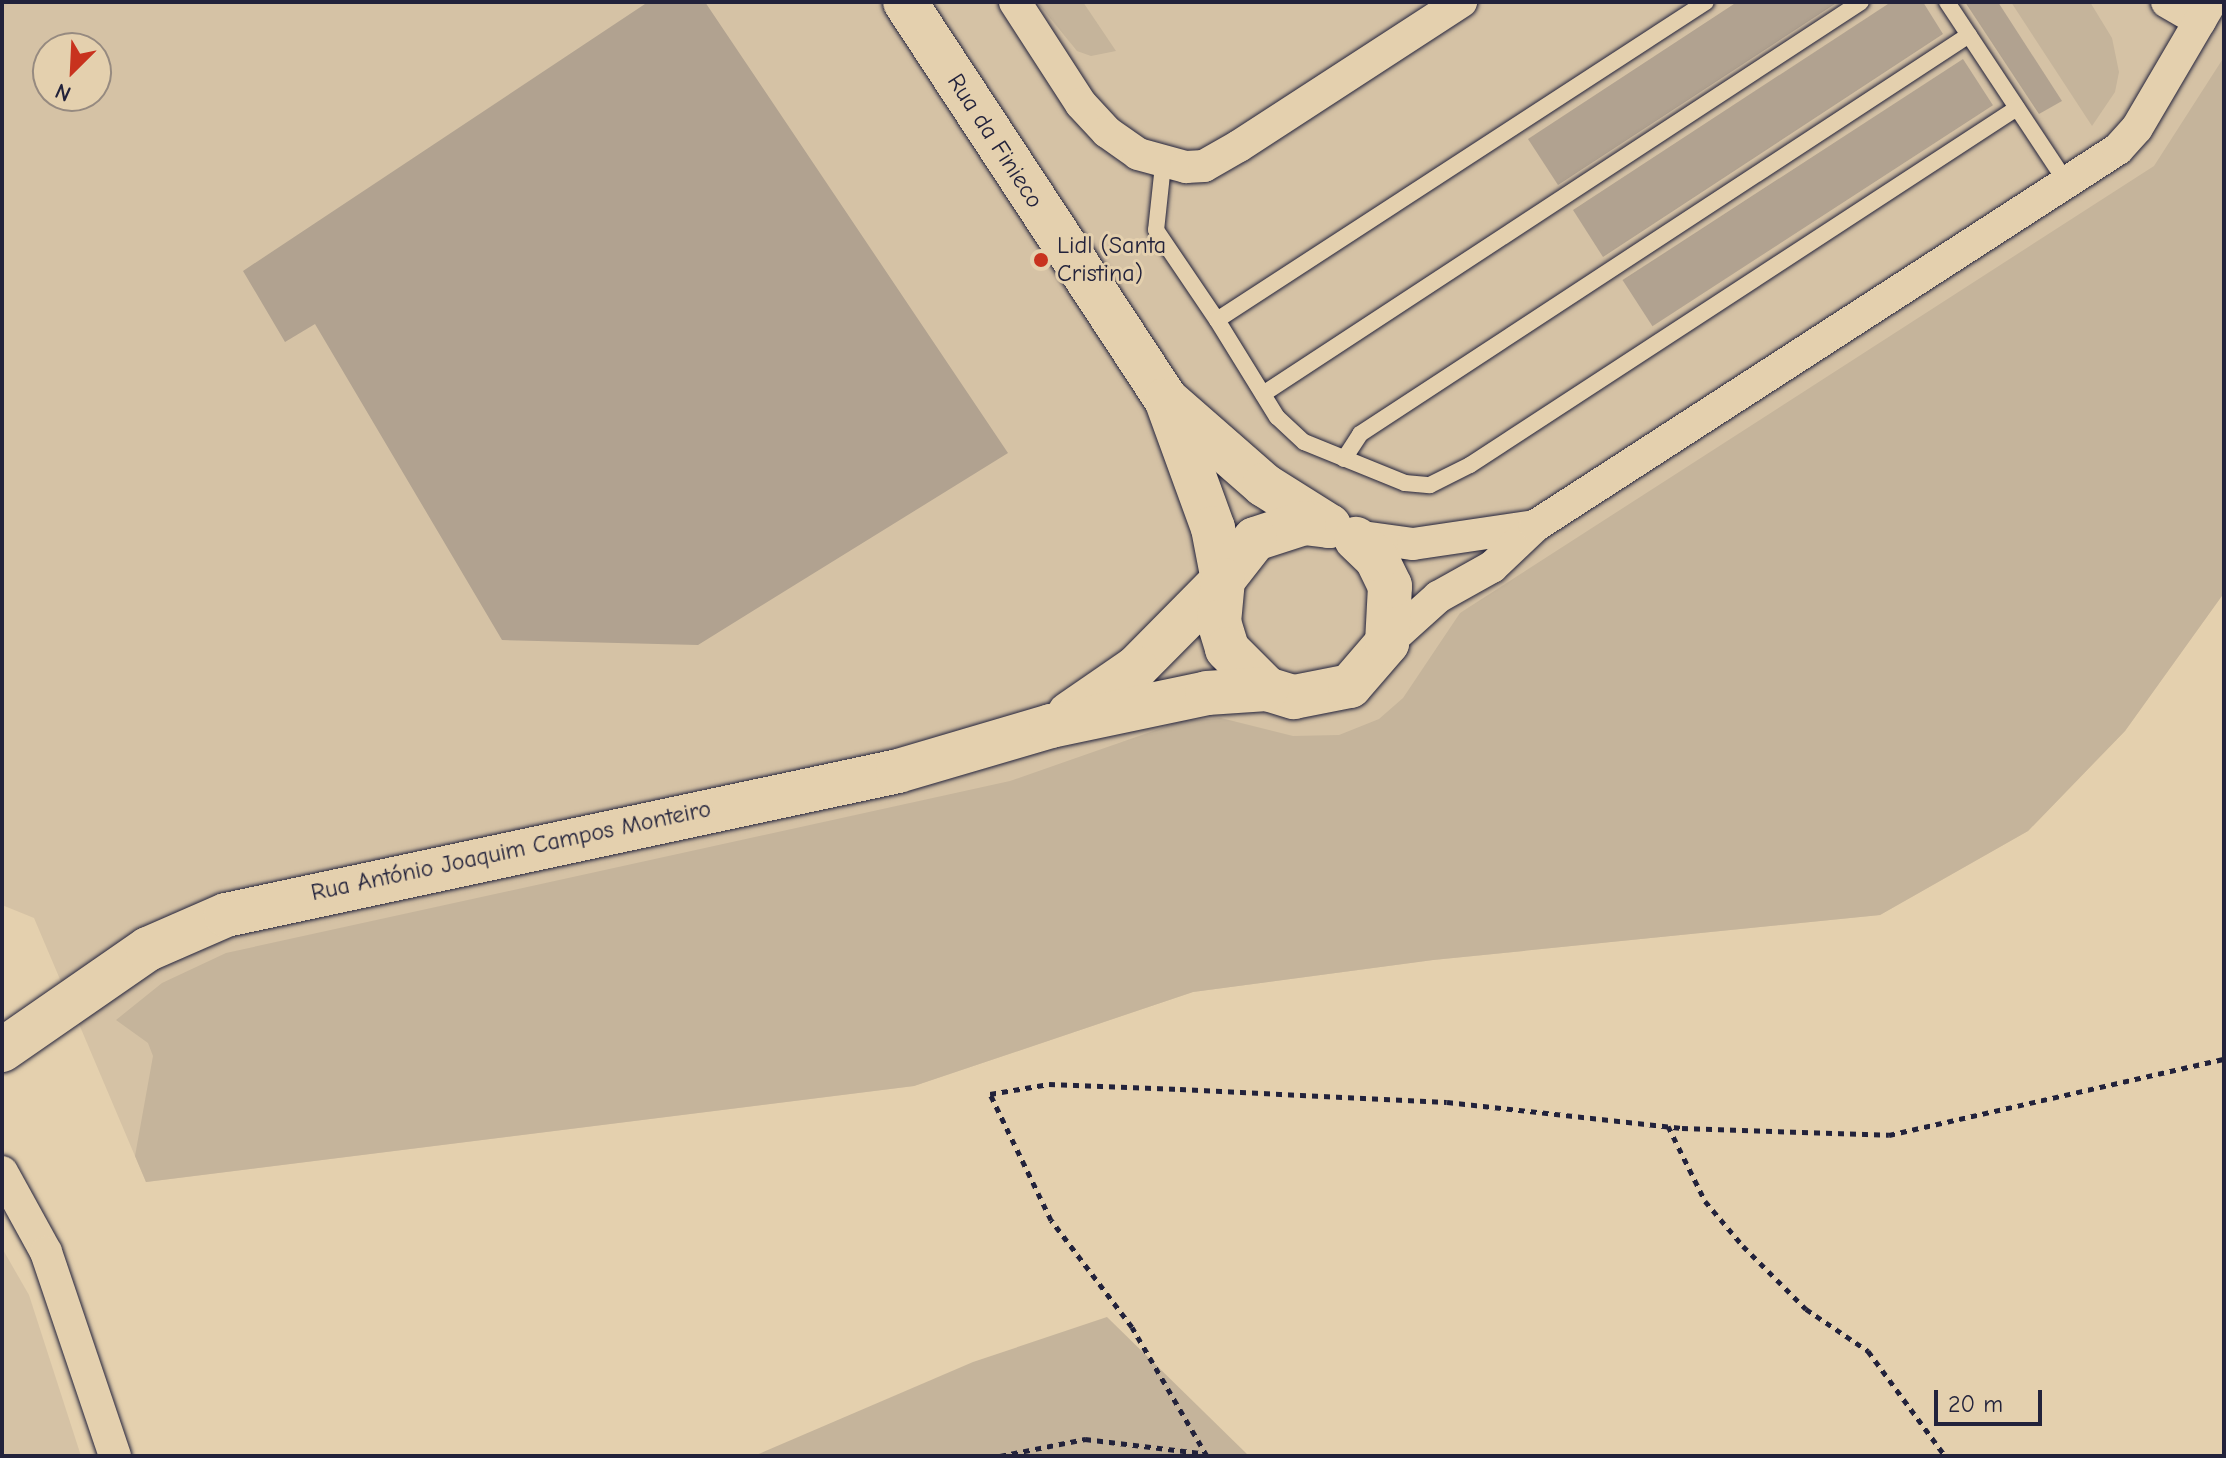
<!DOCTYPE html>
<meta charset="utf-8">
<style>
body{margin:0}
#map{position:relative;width:2226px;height:1458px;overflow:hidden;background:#e4d0ae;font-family:"Comic Neue",sans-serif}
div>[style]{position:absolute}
.built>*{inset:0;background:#d5c2a5}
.green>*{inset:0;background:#c5b49b}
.building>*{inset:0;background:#b1a290;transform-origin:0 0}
.path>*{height:5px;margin-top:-2.5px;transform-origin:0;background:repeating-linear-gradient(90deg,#22223b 0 6px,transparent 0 12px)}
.roads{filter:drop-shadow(0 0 2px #22223b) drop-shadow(0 0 2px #22223b)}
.lane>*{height:16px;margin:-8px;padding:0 8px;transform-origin:8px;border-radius:8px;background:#e4d0ae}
.street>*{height:32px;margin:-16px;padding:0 16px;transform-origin:16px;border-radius:16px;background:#e4d0ae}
.secondary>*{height:44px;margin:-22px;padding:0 22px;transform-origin:22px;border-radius:22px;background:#e4d0ae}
.dots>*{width:22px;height:22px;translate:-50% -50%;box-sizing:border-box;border:4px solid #e4d0ae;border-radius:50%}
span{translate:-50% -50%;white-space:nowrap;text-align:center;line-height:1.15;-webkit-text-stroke:6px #e4d0ae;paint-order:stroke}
.street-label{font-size:24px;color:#22223b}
.poi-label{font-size:24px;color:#22223b}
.left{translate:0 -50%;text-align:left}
.frame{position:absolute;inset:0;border:4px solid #22223b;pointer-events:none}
.north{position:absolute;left:32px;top:32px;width:80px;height:80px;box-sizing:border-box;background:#e4d0ae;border:2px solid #968a80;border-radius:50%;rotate:204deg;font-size:22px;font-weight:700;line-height:32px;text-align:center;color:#22223b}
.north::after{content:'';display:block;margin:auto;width:28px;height:36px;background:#c8321e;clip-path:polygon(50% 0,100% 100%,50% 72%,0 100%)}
.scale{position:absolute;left:1934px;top:1390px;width:108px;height:36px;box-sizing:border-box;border:4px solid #22223b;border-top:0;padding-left:10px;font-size:24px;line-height:28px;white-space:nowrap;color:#22223b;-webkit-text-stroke:6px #e4d0ae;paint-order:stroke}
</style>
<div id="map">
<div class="built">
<div style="clip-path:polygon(evenodd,2px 2px,2224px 2px,2224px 593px,2125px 731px,2028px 831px,1880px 915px,1433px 960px,1193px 992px,914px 1086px,146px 1182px,34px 918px,2px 905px,2px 2px,48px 48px,96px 48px,96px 96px,48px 96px,48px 48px)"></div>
<div style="clip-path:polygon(2px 1248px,29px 1295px,81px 1456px,2px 1456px)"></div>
</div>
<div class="green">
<div style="clip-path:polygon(1037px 2px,1083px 2px,1116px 51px,1091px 56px,1077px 51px)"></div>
<div style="clip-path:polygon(2011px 2px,2090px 2px,2112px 38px,2119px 72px,2115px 92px,2092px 126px)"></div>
<div style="clip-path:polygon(2224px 57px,2224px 593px,2125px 731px,2028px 831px,1880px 915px,1433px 960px,1193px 992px,914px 1086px,146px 1182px,135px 1156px,153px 1056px,148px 1043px,116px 1020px,162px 983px,226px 953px,1010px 781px,1182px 721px,1221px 718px,1293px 736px,1339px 735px,1379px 719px,1403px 698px,1460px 613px,2154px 166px)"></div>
<div style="clip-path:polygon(1107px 1317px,1249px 1456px,754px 1456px,973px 1362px)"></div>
</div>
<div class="building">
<div style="clip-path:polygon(648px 2px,705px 2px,1008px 453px,698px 645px,502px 640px,315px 324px,285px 342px,243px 271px)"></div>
<div style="clip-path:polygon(1737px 2px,1838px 2px,1558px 185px,1528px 139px)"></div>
<div style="clip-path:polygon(1891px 2px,1923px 2px,1943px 34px,1603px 257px,1573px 210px)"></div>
<div style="clip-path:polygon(1965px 2px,1998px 2px,2062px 101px,2039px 114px)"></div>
<div style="left:1963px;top:59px;width:55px;height:406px;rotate:57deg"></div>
</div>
<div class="path">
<div style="left:1668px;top:1126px;width:84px;rotate:63.7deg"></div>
<div style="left:1705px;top:1201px;width:59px;rotate:49.8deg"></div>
<div style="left:1743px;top:1246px;width:89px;rotate:45deg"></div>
<div style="left:1806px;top:1309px;width:75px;rotate:34.1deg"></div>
<div style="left:1868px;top:1351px;width:130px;rotate:53.7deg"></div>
<div style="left:1000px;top:1456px;width:87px;rotate:-11.3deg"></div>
<div style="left:1085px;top:1439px;width:116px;rotate:6.9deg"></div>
<div style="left:1207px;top:1456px;width:149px;rotate:-120.2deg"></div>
<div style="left:1132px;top:1327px;width:134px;rotate:-127.1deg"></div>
<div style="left:1051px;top:1220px;width:140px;rotate:-115.8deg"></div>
<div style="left:990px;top:1094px;width:60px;rotate:-9.6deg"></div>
<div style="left:1049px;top:1084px;width:131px;rotate:2.2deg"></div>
<div style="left:1180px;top:1089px;width:267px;rotate:2.8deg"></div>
<div style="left:1447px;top:1102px;width:236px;rotate:6.3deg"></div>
<div style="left:1682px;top:1128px;width:207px;rotate:1.9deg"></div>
<div style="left:1889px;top:1135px;width:344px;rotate:-12.8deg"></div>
</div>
<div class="roads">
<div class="lane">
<div style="left:1947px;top:2px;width:216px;rotate:56.5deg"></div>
<div style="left:1163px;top:165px;width:65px;rotate:96.1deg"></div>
<div style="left:1156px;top:230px;width:109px;rotate:55.9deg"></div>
<div style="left:1217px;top:320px;width:583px;rotate:-33.04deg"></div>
<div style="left:1217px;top:320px;width:114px;rotate:58.3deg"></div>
<div style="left:1277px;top:417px;width:37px;rotate:43deg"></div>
<div style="left:1304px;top:442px;width:109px;rotate:22.1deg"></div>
<div style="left:1405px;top:483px;width:25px;rotate:5deg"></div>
<div style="left:1430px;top:485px;width:45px;rotate:-26.6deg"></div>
<div style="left:1470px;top:465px;width:653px;rotate:-33.13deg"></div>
<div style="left:1263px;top:394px;width:715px;rotate:-33.25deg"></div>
<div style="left:1344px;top:459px;width:30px;rotate:-57deg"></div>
<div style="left:1360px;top:434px;width:728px;rotate:-33.23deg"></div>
</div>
<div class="street">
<div style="left:1015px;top:2px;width:121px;rotate:57.1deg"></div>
<div style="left:1081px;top:104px;width:38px;rotate:47deg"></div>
<div style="left:1107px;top:132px;width:38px;rotate:35deg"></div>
<div style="left:1138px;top:154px;width:50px;rotate:15.2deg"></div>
<div style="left:1186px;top:167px;width:18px;rotate:-3deg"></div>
<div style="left:1204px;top:166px;width:40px;rotate:-29.7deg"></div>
<div style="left:1239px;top:146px;width:265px;rotate:-33deg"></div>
<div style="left:2167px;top:2px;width:38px;rotate:30deg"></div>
<div style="left:1348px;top:535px;width:66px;rotate:7.9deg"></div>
<div style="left:1413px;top:544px;width:123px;rotate:-8.4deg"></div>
<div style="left:1387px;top:643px;width:69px;rotate:-42deg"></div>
<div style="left:1438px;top:597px;width:62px;rotate:-29.1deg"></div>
<div style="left:1492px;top:567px;width:59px;rotate:-43.6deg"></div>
<div style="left:1535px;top:526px;width:694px;rotate:-32.89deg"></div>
<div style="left:2118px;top:149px;width:28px;rotate:-48deg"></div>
<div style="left:2137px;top:128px;width:146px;rotate:-59.6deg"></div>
<div style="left:2px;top:1172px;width:91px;rotate:61.2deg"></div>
<div style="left:46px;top:1252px;width:215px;rotate:71.3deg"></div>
</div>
<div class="secondary">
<div style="left:905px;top:2px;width:475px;rotate:56.7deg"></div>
<div style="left:1166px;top:399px;width:137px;rotate:70deg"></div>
<div style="left:1213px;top:528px;width:53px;rotate:79.1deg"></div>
<div style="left:1223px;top:580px;width:124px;rotate:134.7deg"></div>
<div style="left:1136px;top:668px;width:81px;rotate:145.5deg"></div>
<div style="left:1168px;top:401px;width:128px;rotate:41.2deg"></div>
<div style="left:1264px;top:485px;width:77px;rotate:32.2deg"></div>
<div style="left:1329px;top:526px;width:25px;rotate:-173deg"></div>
<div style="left:1304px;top:523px;width:52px;rotate:161.9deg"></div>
<div style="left:1255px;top:539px;width:52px;rotate:128deg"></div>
<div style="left:1223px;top:580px;width:42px;rotate:95.4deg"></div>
<div style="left:1219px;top:622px;width:28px;rotate:73deg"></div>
<div style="left:1227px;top:649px;width:57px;rotate:45deg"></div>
<div style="left:1267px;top:689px;width:28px;rotate:17deg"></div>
<div style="left:1294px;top:697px;width:57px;rotate:-11.1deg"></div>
<div style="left:1350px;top:686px;width:57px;rotate:-49.3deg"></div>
<div style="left:1387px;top:643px;width:57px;rotate:-87deg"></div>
<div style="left:1390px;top:586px;width:30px;rotate:-116deg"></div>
<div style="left:1377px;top:559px;width:29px;rotate:-136deg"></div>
<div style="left:2px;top:1050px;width:178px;rotate:-34.7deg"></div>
<div style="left:148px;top:949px;width:85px;rotate:-23.6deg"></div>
<div style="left:226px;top:915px;width:687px;rotate:-12.09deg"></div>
<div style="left:898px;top:771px;width:159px;rotate:-16.4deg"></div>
<div style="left:1051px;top:726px;width:159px;rotate:-11.9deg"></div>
<div style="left:1207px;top:693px;width:60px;rotate:-3.8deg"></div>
</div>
</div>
<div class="dots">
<div style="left:1041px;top:260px;background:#c8321e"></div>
</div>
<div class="street-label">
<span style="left:995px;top:141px;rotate:57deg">Rua da Finieco</span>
<span style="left:511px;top:851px;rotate:-12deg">Rua António Joaquim Campos Monteiro</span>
</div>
<div class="poi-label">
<span class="left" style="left:1057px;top:260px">Lidl (Santa<br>Cristina)</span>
</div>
<div class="frame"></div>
<div class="north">N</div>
<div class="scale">20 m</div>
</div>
